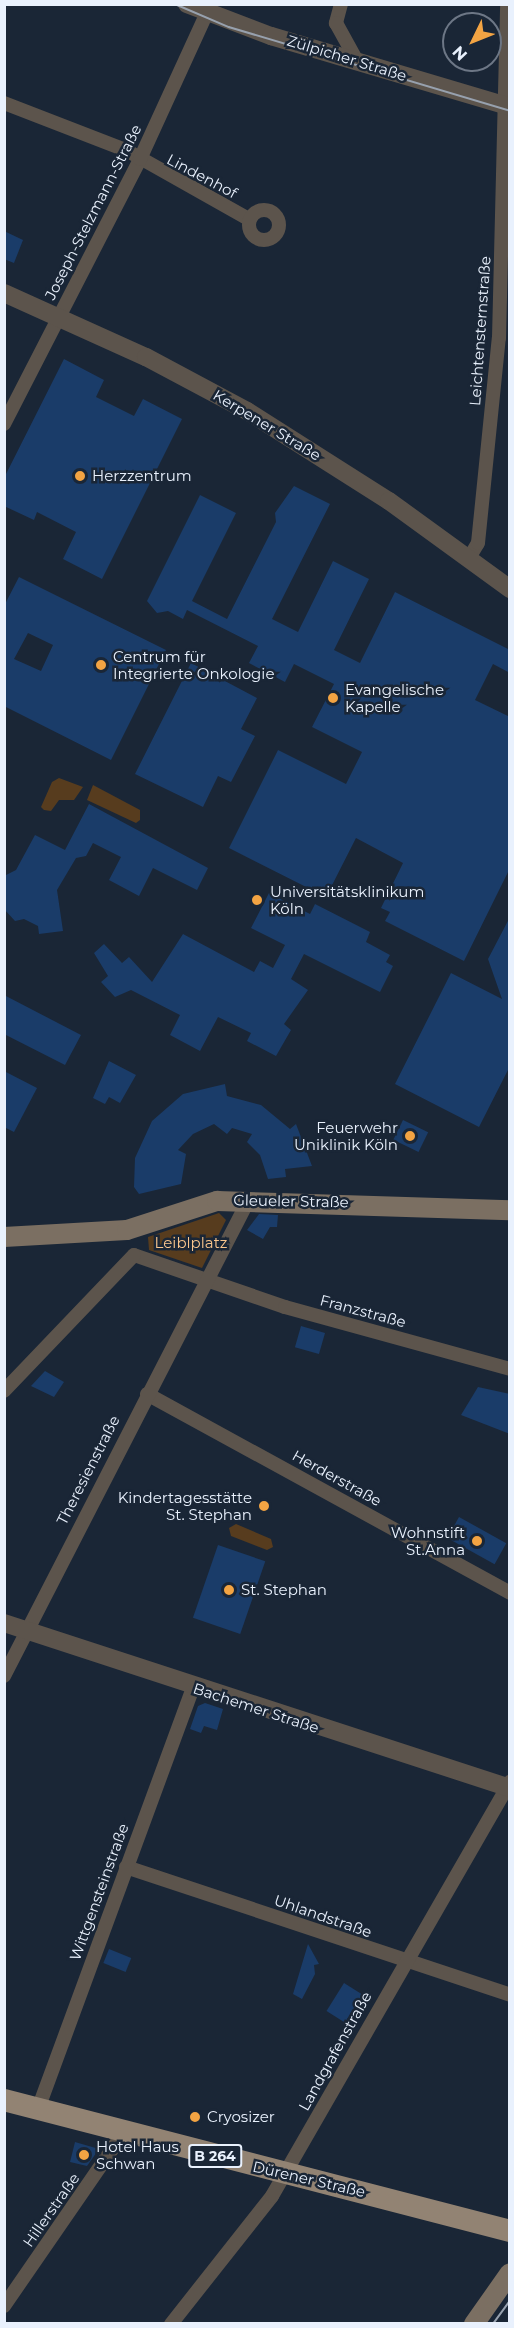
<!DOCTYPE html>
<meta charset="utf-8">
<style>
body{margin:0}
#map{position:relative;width:514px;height:2328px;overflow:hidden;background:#1a2636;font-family:Montserrat,sans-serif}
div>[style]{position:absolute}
.green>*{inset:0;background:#573c1e}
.building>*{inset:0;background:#1a3c69;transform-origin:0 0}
.minor>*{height:14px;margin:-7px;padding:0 7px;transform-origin:7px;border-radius:7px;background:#5c544c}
.minor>.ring{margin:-7px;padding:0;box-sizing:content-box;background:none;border:14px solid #5c544c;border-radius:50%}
.tertiary>*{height:18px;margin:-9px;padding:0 9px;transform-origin:9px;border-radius:9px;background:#5c544c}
.secondary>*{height:20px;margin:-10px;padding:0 10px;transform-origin:10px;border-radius:10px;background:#7b6f62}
.primary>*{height:22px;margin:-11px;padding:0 11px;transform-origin:11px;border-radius:11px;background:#928373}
.tram>*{height:1.5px;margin:-0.75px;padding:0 0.75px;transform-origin:0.75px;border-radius:0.75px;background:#97a1ae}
.dots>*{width:16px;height:16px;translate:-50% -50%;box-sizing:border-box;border:3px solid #1a2636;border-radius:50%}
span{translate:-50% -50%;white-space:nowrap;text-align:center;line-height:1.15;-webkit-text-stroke:5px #1a2636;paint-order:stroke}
.shield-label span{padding:2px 4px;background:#1a2636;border:2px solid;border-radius:4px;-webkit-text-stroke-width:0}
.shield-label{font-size:14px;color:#e9f1fd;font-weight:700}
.street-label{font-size:15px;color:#e9f1fd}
.poi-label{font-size:15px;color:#e9f1fd}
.left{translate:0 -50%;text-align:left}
.right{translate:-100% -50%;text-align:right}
.park-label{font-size:15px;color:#fbc68d}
.frame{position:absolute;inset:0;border:6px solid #e9f1fd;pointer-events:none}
.north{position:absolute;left:442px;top:12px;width:60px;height:60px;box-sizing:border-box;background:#1a2636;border:2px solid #6d7786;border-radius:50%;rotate:227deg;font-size:16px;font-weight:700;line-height:24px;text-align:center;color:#e9f1fd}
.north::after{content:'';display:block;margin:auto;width:21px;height:27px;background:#f3a443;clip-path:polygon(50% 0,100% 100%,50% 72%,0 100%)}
</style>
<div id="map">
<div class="green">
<div style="clip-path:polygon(59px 778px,83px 787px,74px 800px,59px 800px,51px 811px,44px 810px,41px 807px,52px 782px)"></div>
<div style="clip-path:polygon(93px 785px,140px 810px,140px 820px,136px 823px,87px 800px)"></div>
<div style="clip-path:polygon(219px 1213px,226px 1220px,202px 1268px,149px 1250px,148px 1237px)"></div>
<div style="clip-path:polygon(236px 1524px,271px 1539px,273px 1547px,267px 1550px,231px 1536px,229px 1528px)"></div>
</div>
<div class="building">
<div style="clip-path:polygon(4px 231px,23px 240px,14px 263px,4px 259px)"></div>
<div style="clip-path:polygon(64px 359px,104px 380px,96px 397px,134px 416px,143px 399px,182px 419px,102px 579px,63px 559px,76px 532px,37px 512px,34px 520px,4px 506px,4px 478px)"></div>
<div style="clip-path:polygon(294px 486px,330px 504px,272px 619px,298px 632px,333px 561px,369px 579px,334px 650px,360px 663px,395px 592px,510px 650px,510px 673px,493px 664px,475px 700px,510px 717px,510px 868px,464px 961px,385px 921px,390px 912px,381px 908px,403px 863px,356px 838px,326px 897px,229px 848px,278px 750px,346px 784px,362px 752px,312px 727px,334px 684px,294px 664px,285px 682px,249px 663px,258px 646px,187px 610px,183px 619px,168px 611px,157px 613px,147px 601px,200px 495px,236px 513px,192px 601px,227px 619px,276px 522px,275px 513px)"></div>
<div style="clip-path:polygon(evenodd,19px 577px,166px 650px,111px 760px,4px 706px,4px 606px,19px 577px,28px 633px,53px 645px,41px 671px,14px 659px,28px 633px)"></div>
<div style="clip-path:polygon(191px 663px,257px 698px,241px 729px,255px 736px,231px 782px,218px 776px,203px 807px,135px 774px)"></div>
<div style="clip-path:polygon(89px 804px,208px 868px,197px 890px,153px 868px,139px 896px,109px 880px,121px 857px,93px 843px,86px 856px,76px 858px,57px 890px,63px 931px,39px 934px,38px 926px,24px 919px,15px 921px,4px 909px,4px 876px,16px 870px,35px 835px,65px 850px)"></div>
<div style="clip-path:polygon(269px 893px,310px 914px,315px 904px,370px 932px,366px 942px,390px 955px,386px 962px,393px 966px,380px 992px,304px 954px,291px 979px,308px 990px,284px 1024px,291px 1030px,276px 1056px,247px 1041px,251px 1033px,218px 1017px,200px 1051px,170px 1035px,180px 1015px,131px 990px,115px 997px,101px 982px,108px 976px,94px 953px,104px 944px,122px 963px,129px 957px,152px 982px,183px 934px,254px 972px,260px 961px,273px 968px,285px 945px,251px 928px)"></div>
<div style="clip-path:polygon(510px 917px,510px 1066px,479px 1127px,395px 1084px,451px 973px,502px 999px,488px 959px)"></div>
<div style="clip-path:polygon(4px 995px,81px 1035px,65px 1065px,4px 1034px)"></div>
<div style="clip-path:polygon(109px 1061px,136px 1075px,120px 1103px,109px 1097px,105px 1104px,93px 1098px)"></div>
<div style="clip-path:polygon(4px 1071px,37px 1088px,14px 1132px,4px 1127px)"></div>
<div style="clip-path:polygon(225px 1084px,227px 1096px,261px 1105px,290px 1129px,296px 1124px,312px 1166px,285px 1169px,286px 1177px,268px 1179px,260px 1155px,247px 1142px,252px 1134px,232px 1128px,227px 1134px,214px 1124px,193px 1134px,178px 1150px,186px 1154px,181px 1184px,139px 1194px,134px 1187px,135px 1158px,152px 1121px,183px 1094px)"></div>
<div style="left:403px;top:1120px;width:28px;height:22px;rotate:26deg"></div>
<div style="clip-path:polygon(259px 1214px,278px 1215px,277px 1227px,270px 1227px,263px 1239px,247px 1230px)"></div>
<div style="left:301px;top:1326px;width:25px;height:22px;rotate:16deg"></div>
<div style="clip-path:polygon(45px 1371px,64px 1382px,54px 1397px,31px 1386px)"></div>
<div style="clip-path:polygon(478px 1387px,510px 1394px,510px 1434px,461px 1415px)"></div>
<div style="left:459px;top:1517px;width:54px;height:24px;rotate:29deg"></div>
<div style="left:218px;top:1545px;width:50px;height:77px;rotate:19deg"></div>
<div style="clip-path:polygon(205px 1703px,223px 1709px,217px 1730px,204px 1726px,201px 1733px,190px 1729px,198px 1706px)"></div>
<div style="clip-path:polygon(308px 1944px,319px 1964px,314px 1965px,315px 1974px,302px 1999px,293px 1994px)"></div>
<div style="left:109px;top:1949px;width:24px;height:15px;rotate:22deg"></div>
<div style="left:344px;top:1983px;width:22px;height:33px;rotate:32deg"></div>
<div style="clip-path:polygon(75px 2142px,99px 2149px,87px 2166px,70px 2162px)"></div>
</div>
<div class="minor">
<div style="left:341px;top:4px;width:20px;rotate:105deg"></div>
<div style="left:336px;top:23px;width:43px;rotate:61.1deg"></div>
<div style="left:4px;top:103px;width:131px;rotate:21.1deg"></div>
<div style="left:126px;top:150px;width:142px;rotate:29.4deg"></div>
<div class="ring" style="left:249px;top:210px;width:16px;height:16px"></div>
<div style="left:4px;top:424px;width:298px;rotate:-62.8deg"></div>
<div style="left:140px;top:159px;width:170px;rotate:-65.4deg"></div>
<div style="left:469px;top:558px;width:17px;rotate:-59deg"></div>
<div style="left:478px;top:543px;width:206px;rotate:-84.2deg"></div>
<div style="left:499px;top:338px;width:334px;rotate:-88.6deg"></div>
<div style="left:134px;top:1255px;width:160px;rotate:19deg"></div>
<div style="left:285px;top:1307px;width:233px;rotate:15.4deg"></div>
<div style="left:4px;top:1391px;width:188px;rotate:-46.3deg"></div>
<div style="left:147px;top:1394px;width:414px;rotate:28.7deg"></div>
<div style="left:4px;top:1676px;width:536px;rotate:-62.81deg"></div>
<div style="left:126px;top:1867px;width:405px;rotate:18.4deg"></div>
<div style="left:38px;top:2109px;width:450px;rotate:-69.8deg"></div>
<div style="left:4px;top:2306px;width:211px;rotate:-55.4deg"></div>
<div style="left:171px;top:2324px;width:163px;rotate:-51.7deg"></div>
<div style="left:272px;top:2196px;width:478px;rotate:-60.1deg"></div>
</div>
<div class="tertiary">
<div style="left:187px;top:4px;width:90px;rotate:20.9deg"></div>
<div style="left:271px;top:36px;width:249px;rotate:16.5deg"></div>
<div style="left:4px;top:293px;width:156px;rotate:24.3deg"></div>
<div style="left:146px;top:357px;width:115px;rotate:28.1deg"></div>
<div style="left:247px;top:411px;width:168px;rotate:32.4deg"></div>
<div style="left:389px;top:501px;width:150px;rotate:36deg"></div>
<div style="left:4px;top:1623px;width:532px;rotate:18.06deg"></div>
</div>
<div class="secondary">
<div style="left:4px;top:1237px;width:123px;rotate:-3.3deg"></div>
<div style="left:127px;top:1230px;width:95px;rotate:-17.9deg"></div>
<div style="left:217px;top:1201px;width:293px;rotate:1.8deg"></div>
<div style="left:474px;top:2324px;width:62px;rotate:-54.8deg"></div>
</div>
<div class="primary">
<div style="left:4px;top:2100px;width:523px;rotate:14.51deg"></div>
</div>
<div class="tram">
<div style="left:175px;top:4px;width:59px;rotate:23.1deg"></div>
<div style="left:229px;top:27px;width:293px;rotate:16.6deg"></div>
<div style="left:493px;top:2324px;width:29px;rotate:-54deg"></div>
</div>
<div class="dots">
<div style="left:80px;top:476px;background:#f3a443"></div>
<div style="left:101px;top:665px;background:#f3a443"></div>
<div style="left:333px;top:698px;background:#f3a443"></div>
<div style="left:257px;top:900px;background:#f3a443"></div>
<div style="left:410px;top:1136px;background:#f3a443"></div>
<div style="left:264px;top:1506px;background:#f3a443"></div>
<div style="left:477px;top:1541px;background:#f3a443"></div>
<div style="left:229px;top:1590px;background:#f3a443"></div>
<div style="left:195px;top:2117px;background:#f3a443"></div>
<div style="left:84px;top:2155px;background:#f3a443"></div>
</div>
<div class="shield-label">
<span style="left:215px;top:2156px">B 264</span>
</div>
<div class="street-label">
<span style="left:347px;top:58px;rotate:17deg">Zülpicher Straße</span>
<span style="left:202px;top:176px;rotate:28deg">Lindenhof</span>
<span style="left:93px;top:212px;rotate:-63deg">Joseph-Stelzmann-Straße</span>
<span style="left:480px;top:331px;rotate:-86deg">Leichtensternstraße</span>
<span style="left:267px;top:425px;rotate:31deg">Kerpener Straße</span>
<span style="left:291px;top:1201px;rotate:1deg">Gleueler Straße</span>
<span style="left:363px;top:1311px;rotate:15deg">Franzstraße</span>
<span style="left:88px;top:1470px;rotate:-63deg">Theresienstraße</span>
<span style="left:337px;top:1478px;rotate:29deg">Herderstraße</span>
<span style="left:256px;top:1708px;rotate:18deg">Bachemer Straße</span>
<span style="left:99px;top:1892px;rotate:-70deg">Wittgensteinstraße</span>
<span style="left:323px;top:1916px;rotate:19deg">Uhlandstraße</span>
<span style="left:335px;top:2051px;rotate:-61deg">Landgrafenstraße</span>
<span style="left:309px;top:2179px;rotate:13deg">Dürener Straße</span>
<span style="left:51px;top:2210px;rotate:-55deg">Hillerstraße</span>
</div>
<div class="poi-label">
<span class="left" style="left:92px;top:476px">Herzzentrum</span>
<span class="left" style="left:113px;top:665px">Centrum für<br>Integrierte Onkologie</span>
<span class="left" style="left:345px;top:698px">Evangelische<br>Kapelle</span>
<span class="left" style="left:270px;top:900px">Universitätsklinikum<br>Köln</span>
<span class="right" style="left:398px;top:1136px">Feuerwehr<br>Uniklinik Köln</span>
<span class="right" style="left:252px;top:1506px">Kindertagesstätte<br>St. Stephan</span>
<span class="right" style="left:465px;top:1541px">Wohnstift<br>St.Anna</span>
<span class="left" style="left:241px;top:1590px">St. Stephan</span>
<span class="left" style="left:207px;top:2117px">Cryosizer</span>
<span class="left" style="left:96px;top:2155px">Hotel Haus<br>Schwan</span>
</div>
<div class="park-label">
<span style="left:191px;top:1243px">Leiblplatz</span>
</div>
<div class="frame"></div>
<div class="north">N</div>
</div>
